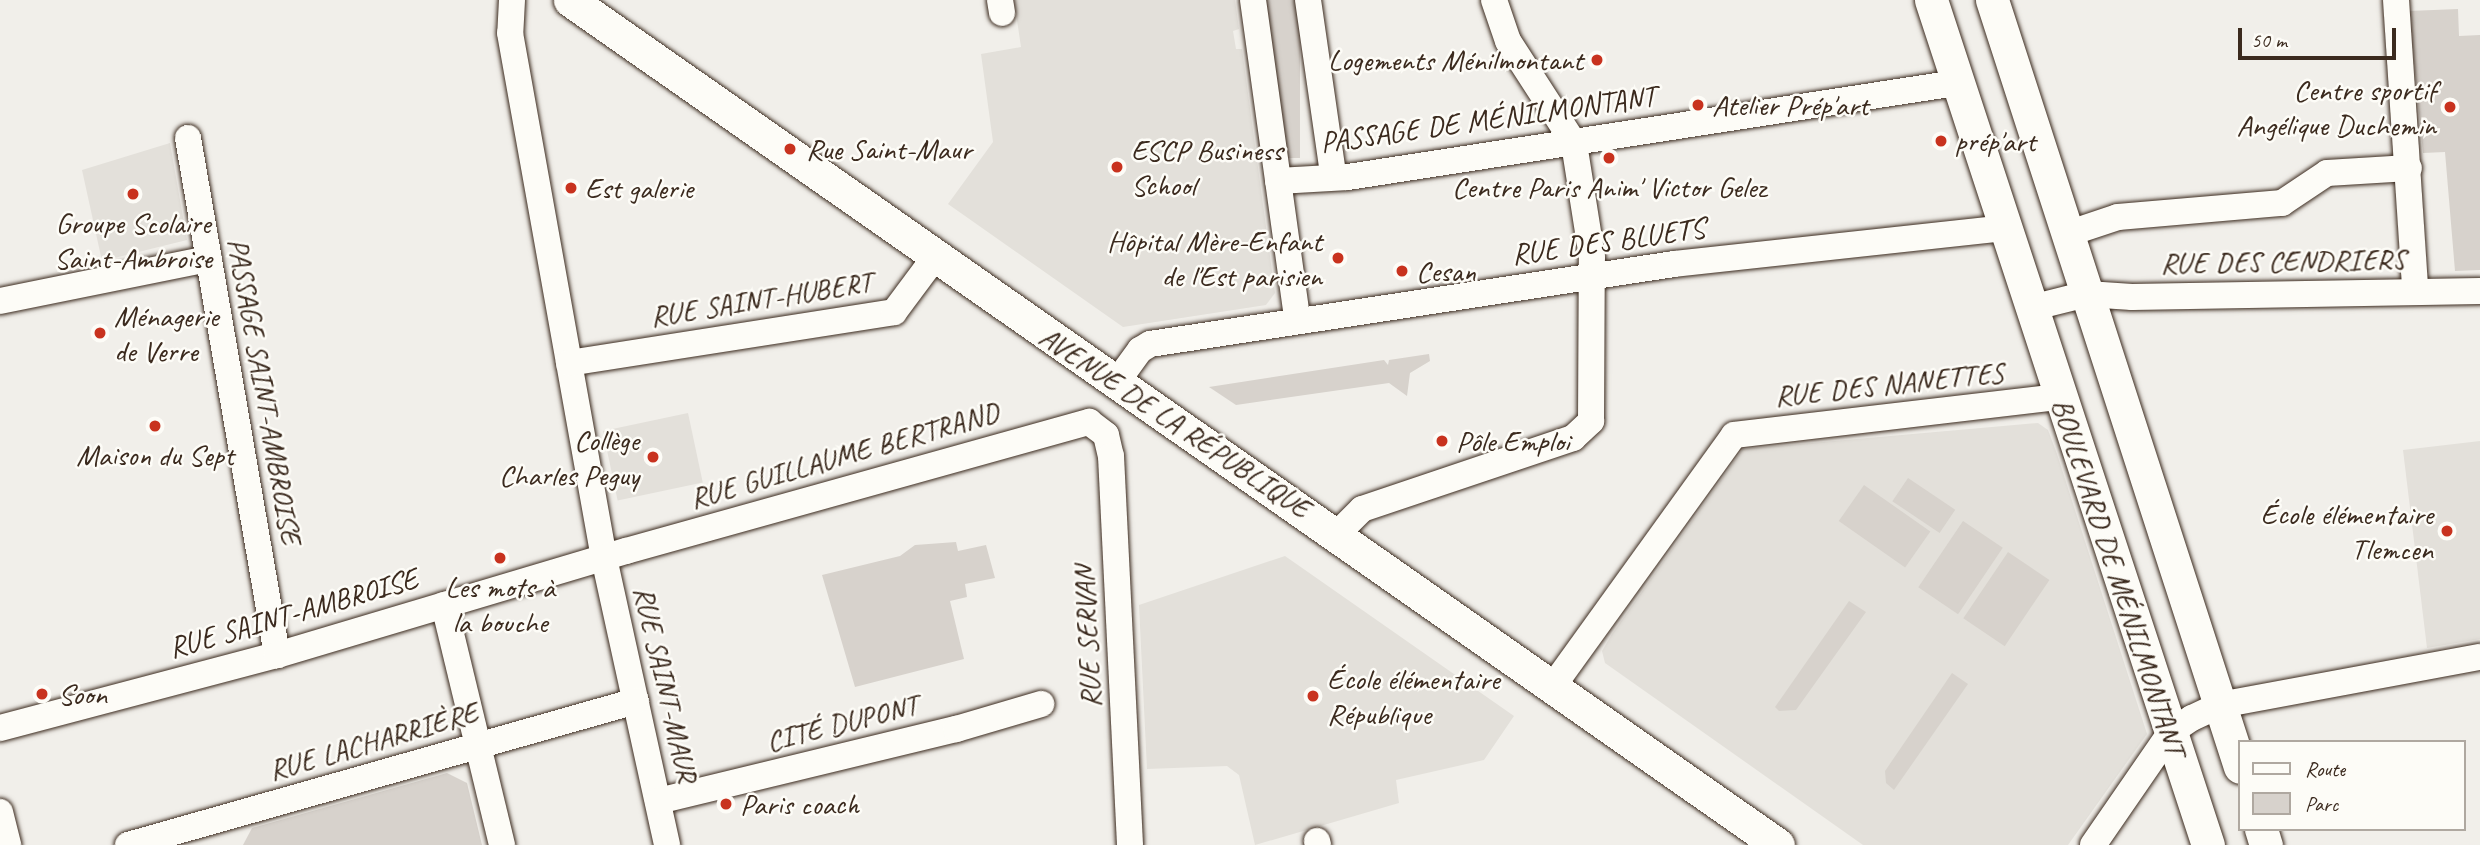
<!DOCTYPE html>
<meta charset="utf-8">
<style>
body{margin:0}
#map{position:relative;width:2480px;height:845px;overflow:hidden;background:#f1efea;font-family:Caveat,sans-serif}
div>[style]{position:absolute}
.built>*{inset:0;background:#e3e0da;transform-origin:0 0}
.green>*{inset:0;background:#d7d2cc;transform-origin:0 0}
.roads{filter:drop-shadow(0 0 2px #3b2a1e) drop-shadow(0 0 2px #3b2a1e)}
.minor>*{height:26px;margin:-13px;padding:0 13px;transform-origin:13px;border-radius:13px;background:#fdfcf7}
.major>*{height:33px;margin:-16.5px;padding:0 16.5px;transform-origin:16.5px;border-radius:16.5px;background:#fdfcf7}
.dots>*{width:19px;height:19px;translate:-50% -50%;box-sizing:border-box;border:4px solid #fdfcf7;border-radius:50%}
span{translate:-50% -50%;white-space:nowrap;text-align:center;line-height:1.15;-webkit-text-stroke:5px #fdfcf7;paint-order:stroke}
.poi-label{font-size:30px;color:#3b2a1e}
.right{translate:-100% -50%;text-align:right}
.left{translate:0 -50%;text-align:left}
.street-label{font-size:30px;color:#3b2a1e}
.legend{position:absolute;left:2238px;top:740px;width:228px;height:91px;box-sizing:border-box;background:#fdfcf7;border:2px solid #afa8a0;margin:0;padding:9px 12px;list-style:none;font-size:21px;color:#3b2a1e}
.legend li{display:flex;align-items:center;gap:14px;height:35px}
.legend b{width:35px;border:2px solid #afa8a0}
.scale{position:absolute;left:2238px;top:28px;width:158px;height:32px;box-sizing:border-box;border:4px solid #3b2a1e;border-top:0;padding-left:9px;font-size:21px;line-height:24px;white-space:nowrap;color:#3b2a1e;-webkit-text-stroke:5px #fdfcf7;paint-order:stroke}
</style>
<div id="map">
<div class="built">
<div style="clip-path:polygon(1014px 0,1235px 0,1239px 29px,1233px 31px,1236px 49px,1242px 49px,1275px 293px,1266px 305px,1123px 327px,948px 204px,993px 142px,981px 54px,1021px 47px)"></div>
<div style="clip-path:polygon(170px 143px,187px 240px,102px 261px,82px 170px)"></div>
<div style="left:688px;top:413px;width:71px;height:87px;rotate:78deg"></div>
<div style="clip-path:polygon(2038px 423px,2048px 430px,2057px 454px,2147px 734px,2068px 845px,1863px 845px,1605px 663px,1602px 651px,1612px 634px,1743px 449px)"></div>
<div style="clip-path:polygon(2480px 441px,2480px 639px,2427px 648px,2403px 450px)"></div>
<div style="clip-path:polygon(1285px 556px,1514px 716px,1484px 760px,1396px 780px,1399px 803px,1255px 845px,1239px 775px,1227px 766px,1147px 769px,1139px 605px)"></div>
</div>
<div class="green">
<div style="left:1258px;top:0;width:42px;height:158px"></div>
<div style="clip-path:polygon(2458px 9px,2459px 36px,2480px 35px,2480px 270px,2455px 271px,2445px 152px,2423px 153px,2409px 11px)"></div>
<div style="clip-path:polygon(1429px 354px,1430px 361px,1410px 373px,1407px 396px,1389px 383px,1236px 405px,1209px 387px,1384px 360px,1388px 365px,1389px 360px)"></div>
<div style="left:1908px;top:478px;width:57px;height:28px;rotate:34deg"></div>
<div style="left:1864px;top:485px;width:81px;height:44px;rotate:35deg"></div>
<div style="left:1963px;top:521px;width:48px;height:80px;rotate:34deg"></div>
<div style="clip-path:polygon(956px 542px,958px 551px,986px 545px,995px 578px,965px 584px,967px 597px,950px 601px,964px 659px,855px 687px,822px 575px,900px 556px,915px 545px)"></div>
<div style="left:2008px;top:552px;width:50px;height:80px;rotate:34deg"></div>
<div style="clip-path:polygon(1849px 601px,1866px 612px,1796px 710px,1779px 711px,1775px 707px)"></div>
<div style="clip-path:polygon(1952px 673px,1968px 684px,1894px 790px,1886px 783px,1885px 771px)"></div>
<div style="clip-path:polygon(447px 773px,467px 783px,482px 845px,243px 845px,252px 828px)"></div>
</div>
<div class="roads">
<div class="minor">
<div style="left:512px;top:0;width:33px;rotate:93deg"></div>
<div style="left:510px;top:33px;width:533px;rotate:79.85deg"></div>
<div style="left:604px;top:558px;width:294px;rotate:77.6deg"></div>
<div style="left:1000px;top:0;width:13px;rotate:81deg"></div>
<div style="left:1253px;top:0;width:322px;rotate:82.1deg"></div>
<div style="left:1308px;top:0;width:176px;rotate:81.8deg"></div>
<div style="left:2396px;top:0;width:288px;rotate:86.2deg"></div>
<div style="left:188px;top:138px;width:525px;rotate:80.23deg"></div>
<div style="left:1278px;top:181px;width:70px;rotate:-3.3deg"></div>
<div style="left:1348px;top:177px;width:615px;rotate:-8.79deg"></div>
<div style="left:2067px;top:234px;width:54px;rotate:-18.4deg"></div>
<div style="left:2118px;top:217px;width:165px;rotate:-4.9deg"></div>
<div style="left:2282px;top:203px;width:54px;rotate:-33.7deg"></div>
<div style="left:2327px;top:173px;width:82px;rotate:-3.5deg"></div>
<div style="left:0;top:301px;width:213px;rotate:-11.4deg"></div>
<div style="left:2031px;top:308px;width:58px;rotate:-14deg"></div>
<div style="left:2087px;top:294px;width:45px;rotate:3.8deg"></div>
<div style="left:2132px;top:297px;width:348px;rotate:-1deg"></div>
<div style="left:569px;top:363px;width:329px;rotate:-8.9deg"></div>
<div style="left:894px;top:312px;width:69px;rotate:-53.3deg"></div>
<div style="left:1116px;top:383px;width:41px;rotate:-54deg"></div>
<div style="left:1140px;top:350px;width:12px;rotate:-31deg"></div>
<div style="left:1150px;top:344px;width:530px;rotate:-8.68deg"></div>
<div style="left:1674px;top:264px;width:333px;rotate:-6.2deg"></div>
<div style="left:1338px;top:533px;width:34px;rotate:-45deg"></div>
<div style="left:1362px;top:509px;width:223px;rotate:-18.6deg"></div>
<div style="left:1573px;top:438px;width:25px;rotate:-43deg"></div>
<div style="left:1591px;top:421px;width:164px;rotate:-89.7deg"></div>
<div style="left:1592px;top:257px;width:115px;rotate:-99deg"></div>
<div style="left:1574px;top:143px;width:121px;rotate:-122.9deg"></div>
<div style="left:1508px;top:41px;width:43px;rotate:-108.9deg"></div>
<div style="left:444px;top:605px;width:247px;rotate:76.4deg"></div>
<div style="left:1553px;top:686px;width:309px;rotate:-54.2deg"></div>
<div style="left:1734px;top:435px;width:327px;rotate:-6.7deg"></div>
<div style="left:0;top:728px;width:286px;rotate:-14.8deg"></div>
<div style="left:277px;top:655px;width:364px;rotate:-16.6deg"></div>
<div style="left:626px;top:551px;width:481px;rotate:-15.6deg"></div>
<div style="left:1089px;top:422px;width:21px;rotate:37deg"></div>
<div style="left:1106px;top:435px;width:22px;rotate:77deg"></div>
<div style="left:1111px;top:456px;width:389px;rotate:87.2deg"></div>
<div style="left:658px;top:801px;width:307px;rotate:-13.6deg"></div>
<div style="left:956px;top:729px;width:89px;rotate:-16.4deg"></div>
<div style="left:0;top:812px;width:34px;rotate:76deg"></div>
<div style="left:1317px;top:841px;width:4px;rotate:76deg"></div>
<div style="left:128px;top:845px;width:528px;rotate:-15.83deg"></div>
<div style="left:2093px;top:845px;width:137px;rotate:-55.4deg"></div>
<div style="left:2171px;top:732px;width:25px;rotate:-34deg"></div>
<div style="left:2192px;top:718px;width:31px;rotate:-25deg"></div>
<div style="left:2220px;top:705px;width:264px;rotate:-10.5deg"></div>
</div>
<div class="major">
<div style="left:570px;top:0;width:1474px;rotate:34.97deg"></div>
<div style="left:1931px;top:0;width:889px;rotate:71.85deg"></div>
<div style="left:1992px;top:0;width:806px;rotate:72.08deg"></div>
<div style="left:2261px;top:829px;width:17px;rotate:73deg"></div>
</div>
</div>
<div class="dots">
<div style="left:1597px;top:60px;background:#c8321e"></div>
<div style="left:1698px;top:105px;background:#c8321e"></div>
<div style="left:2450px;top:107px;background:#c8321e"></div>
<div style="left:1941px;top:141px;background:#c8321e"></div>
<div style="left:790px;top:149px;background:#c8321e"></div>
<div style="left:1609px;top:158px;background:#c8321e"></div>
<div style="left:1117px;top:167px;background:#c8321e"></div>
<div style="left:571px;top:188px;background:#c8321e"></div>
<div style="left:133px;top:194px;background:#c8321e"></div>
<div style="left:1338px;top:258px;background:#c8321e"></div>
<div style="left:1402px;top:271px;background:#c8321e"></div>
<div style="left:100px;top:333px;background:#c8321e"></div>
<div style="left:155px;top:426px;background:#c8321e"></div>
<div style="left:1442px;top:441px;background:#c8321e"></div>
<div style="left:653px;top:457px;background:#c8321e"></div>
<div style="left:2447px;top:531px;background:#c8321e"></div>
<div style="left:500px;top:558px;background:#c8321e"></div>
<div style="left:42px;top:694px;background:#c8321e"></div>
<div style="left:1313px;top:696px;background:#c8321e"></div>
<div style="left:726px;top:804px;background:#c8321e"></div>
</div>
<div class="poi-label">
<span class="right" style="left:1583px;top:60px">Logements Ménilmontant</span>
<span class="right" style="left:2436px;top:107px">Centre sportif<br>Angélique Duchemin</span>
<span class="left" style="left:1712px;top:105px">Atelier Prép'art</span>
<span class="left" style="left:1955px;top:141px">prép'art</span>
<span class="left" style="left:806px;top:149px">Rue Saint-Maur</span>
<span class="left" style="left:1131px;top:167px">ESCP Business<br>School</span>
<span style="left:1609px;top:187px">Centre Paris Anim' Victor Gelez</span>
<span class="left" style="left:585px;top:188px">Est galerie</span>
<span style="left:133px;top:240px">Groupe Scolaire<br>Saint-Ambroise</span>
<span class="right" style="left:1322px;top:258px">Hôpital Mère-Enfant<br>de l'Est parisien</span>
<span class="left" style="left:1416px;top:271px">Cesan</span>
<span class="left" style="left:114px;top:333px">Ménagerie<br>de Verre</span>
<span class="right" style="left:639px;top:457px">Collège<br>Charles Peguy</span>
<span class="left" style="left:1456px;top:441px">Pôle Emploi</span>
<span style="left:155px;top:455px">Maison du Sept</span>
<span class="right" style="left:2433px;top:531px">École élémentaire<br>Tlemcen</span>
<span style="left:500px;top:604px">Les mots à<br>la bouche</span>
<span class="left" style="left:1327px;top:696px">École élémentaire<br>République</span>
<span class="left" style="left:58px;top:694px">Soon</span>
<span class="left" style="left:740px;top:804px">Paris coach</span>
</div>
<div class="street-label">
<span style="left:1488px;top:119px;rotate:-8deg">PASSAGE DE MÉNILMONTANT</span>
<span style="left:1608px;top:241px;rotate:-8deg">RUE DES BLUETS</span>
<span style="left:2283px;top:261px;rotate:-1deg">RUE DES CENDRIERS</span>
<span style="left:761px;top:299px;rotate:-9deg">RUE SAINT-HUBERT</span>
<span style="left:1889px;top:384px;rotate:-6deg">RUE DES NANETTES</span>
<span style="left:265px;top:391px;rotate:80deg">PASSAGE SAINT-AMBROISE</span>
<span style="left:1175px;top:422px;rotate:34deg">AVENUE DE LA RÉPUBLIQUE</span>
<span style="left:844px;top:455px;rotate:-16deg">RUE GUILLAUME BERTRAND</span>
<span style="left:2119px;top:577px;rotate:72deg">BOULEVARD DE MÉNILMONTANT</span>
<span style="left:293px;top:613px;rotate:-16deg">RUE SAINT-AMBROISE</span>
<span style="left:1087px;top:637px;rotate:-93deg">RUE SERVAN</span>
<span style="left:666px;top:684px;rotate:77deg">RUE SAINT-MAUR</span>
<span style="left:842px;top:723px;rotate:-14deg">CITÉ DUPONT</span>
<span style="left:373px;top:741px;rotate:-16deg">RUE LACHARRIÈRE</span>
</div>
<ul class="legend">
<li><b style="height:9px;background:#fdfcf7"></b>Route</li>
<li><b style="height:19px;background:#d7d2cc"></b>Parc</li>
</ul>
<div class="scale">50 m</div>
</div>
